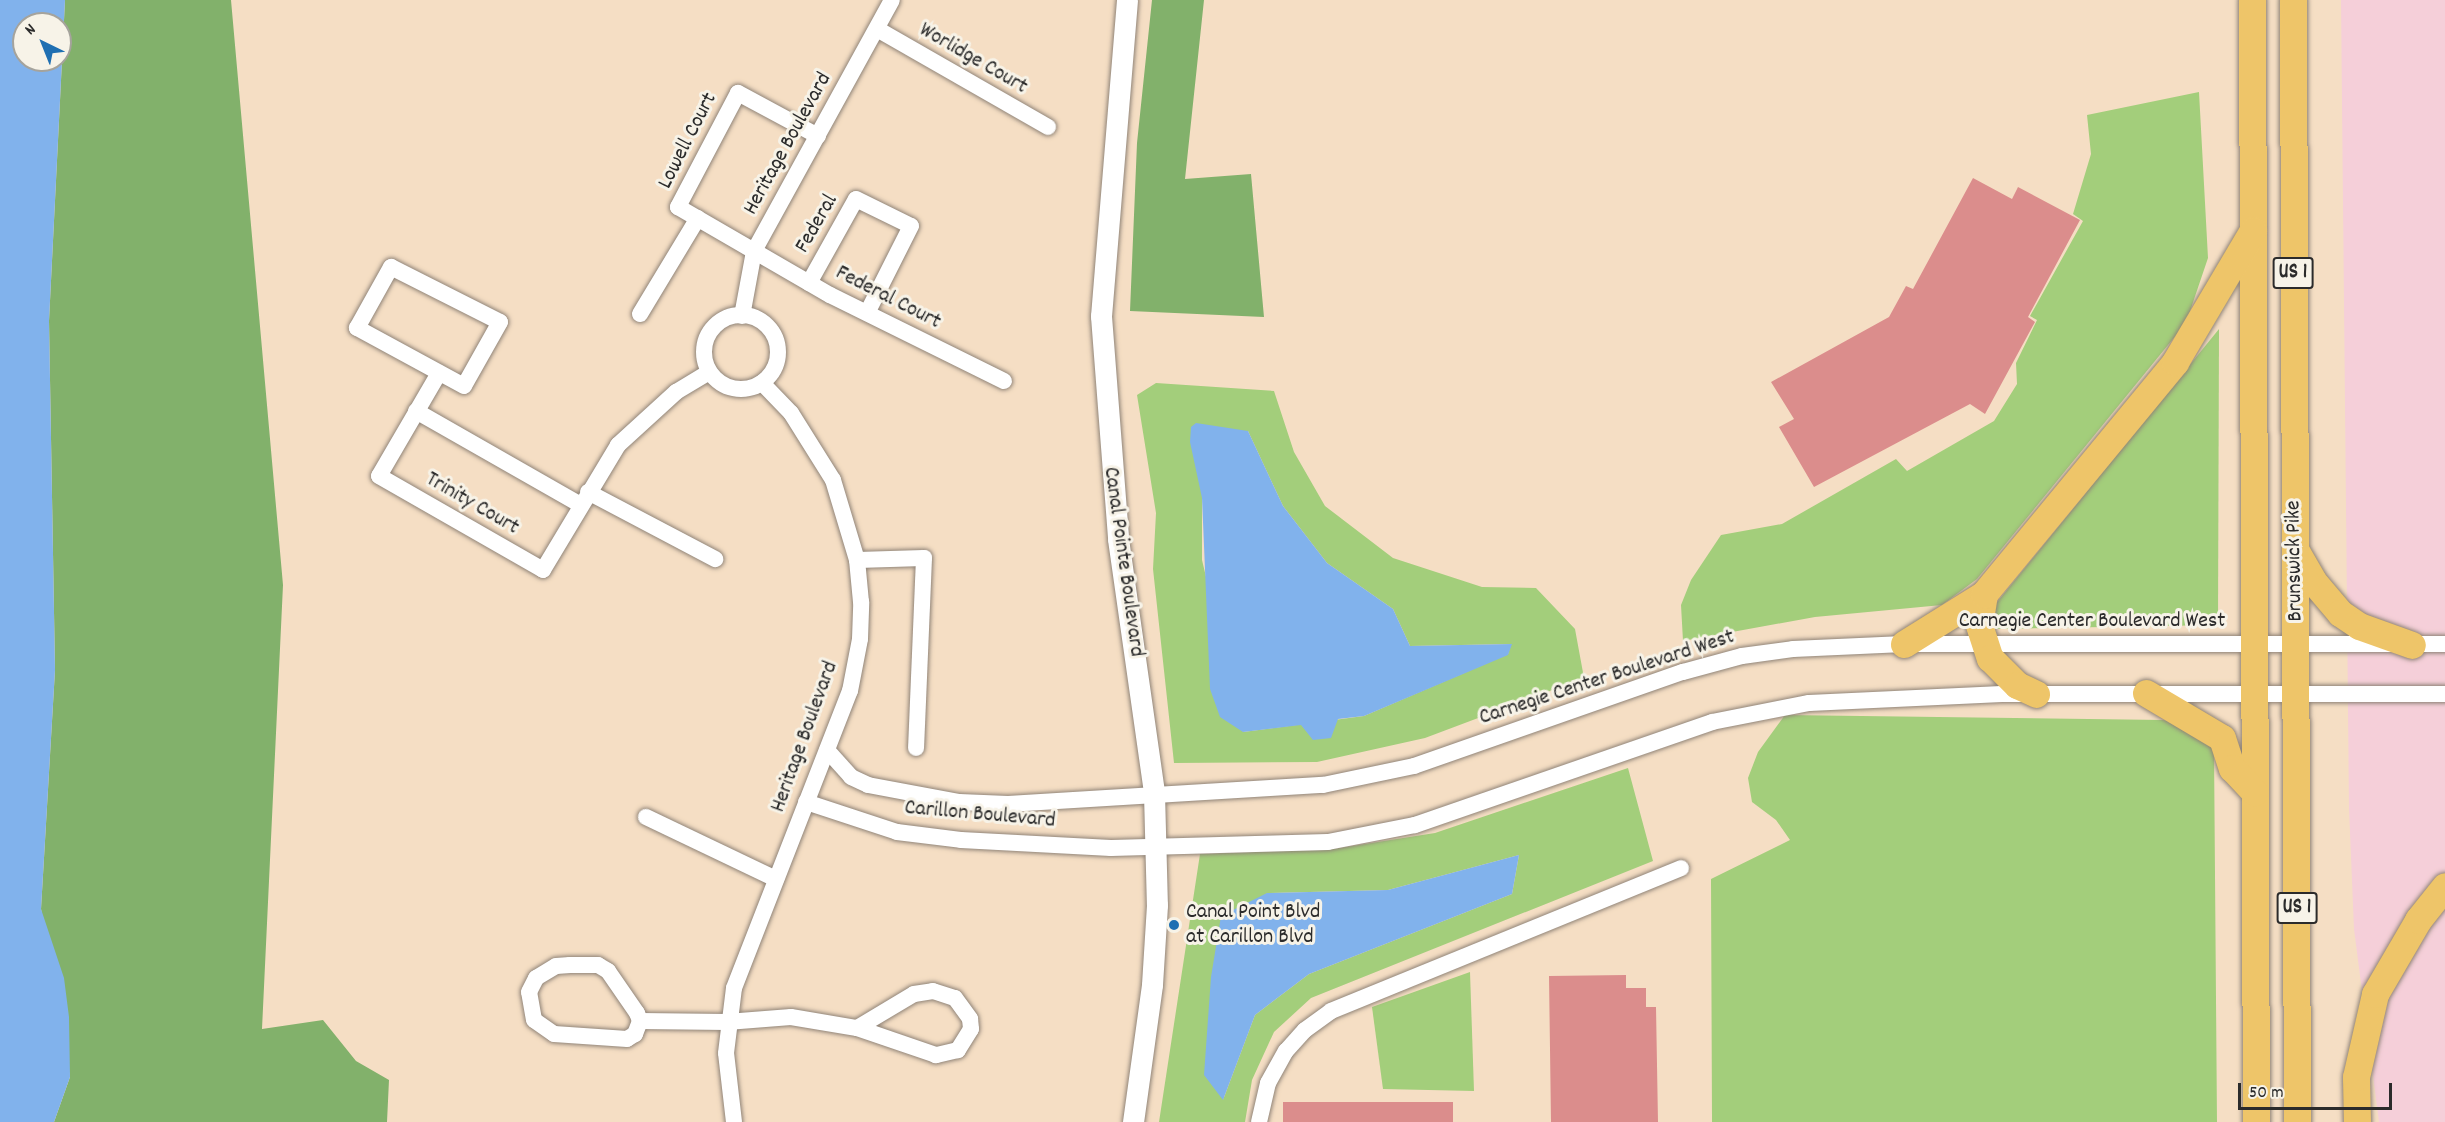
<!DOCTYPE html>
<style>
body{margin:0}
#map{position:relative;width:2445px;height:1122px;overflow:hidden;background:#f5dec4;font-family:Dekko,sans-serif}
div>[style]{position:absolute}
.built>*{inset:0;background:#f5cfd9}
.green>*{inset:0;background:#a3ce7b}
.forest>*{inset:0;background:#82b16b}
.water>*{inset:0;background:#81b2ec}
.building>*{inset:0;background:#db8d8c;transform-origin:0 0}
.roads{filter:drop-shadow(0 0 2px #908478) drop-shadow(0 0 2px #908478)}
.minor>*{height:16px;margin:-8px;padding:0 8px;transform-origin:8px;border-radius:8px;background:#fff}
.minor>.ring{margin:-8px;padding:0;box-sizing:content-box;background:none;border:16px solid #fff;border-radius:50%}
.tertiary>*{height:21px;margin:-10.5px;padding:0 10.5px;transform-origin:10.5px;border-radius:10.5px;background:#fff}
.trunk>*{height:27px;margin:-13.5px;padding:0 13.5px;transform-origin:13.5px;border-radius:13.5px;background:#eec569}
.dots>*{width:16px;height:16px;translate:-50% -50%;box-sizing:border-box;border:3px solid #f7f3e8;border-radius:50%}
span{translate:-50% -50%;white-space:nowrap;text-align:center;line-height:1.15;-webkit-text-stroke:6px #f7f3e8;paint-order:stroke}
.shield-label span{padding:2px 4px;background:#f7f3e8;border:2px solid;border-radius:4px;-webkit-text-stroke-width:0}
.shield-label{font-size:21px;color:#2b2b2b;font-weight:700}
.street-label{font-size:22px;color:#2b2b2b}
.poi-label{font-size:22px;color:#2b2b2b}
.left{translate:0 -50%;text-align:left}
.north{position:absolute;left:12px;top:12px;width:60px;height:60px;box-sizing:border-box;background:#f7f3e8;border:2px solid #a5a39c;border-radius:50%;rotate:317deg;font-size:16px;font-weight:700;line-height:24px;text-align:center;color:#2b2b2b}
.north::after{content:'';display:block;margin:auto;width:21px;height:27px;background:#1f6fb2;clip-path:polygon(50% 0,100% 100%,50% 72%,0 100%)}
.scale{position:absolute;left:2238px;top:1083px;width:154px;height:27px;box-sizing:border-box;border:3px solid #2b2b2b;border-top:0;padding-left:8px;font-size:18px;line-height:21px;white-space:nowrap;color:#2b2b2b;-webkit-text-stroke:4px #f7f3e8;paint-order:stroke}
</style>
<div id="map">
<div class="built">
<div style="clip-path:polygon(2341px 0,2445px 0,2445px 1122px,2379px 1122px,2354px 929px,2349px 808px)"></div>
</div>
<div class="green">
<div style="clip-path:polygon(2199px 92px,2208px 258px,2186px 323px,1977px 579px,1942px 605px,1815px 617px,1683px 641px,1681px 605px,1691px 580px,1721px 535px,1782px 524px,1896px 459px,1907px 471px,1994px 421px,2017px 384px,2016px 363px,2037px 320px,2030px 316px,2083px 221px,2073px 214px,2091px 154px,2087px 115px)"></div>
<div style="clip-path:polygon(2219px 329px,2218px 625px,1993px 629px,1994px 606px)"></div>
<div style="clip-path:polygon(evenodd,1156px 383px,1274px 391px,1294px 452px,1325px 506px,1393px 558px,1482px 587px,1536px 588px,1575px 629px,1584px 678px,1425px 738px,1317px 762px,1174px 763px,1153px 569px,1156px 513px,1137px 395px,1156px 383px,1248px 431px,1283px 506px,1327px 563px,1393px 609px,1410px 646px,1511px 644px,1508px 654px,1364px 716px,1243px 732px,1202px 560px,1202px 498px,1248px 431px)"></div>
<div style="clip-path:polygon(1785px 715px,2163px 720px,2185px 724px,2214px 749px,2217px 1122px,1712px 1122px,1711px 879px,1790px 840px,1776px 820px,1752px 802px,1748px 778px,1758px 752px)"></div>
<div style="clip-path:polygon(evenodd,1628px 768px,1653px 861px,1311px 998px,1274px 1032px,1252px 1080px,1245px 1122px,1159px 1122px,1200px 854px,1333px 849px,1435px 833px,1628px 768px,1519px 855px,1512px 894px,1309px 974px,1255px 1015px,1223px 1100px,1267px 893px,1388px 890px,1519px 855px)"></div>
<div style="clip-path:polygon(1470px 972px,1474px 1091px,1383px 1089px,1372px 1007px)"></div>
</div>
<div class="forest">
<div style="clip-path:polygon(65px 0,231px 0,283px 585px,262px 1029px,323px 1020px,356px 1061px,389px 1080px,387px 1122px,54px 1122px,70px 1077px,41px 909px,55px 670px,49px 321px)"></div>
<div style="clip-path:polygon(1152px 0,1204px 0,1185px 179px,1251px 174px,1264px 317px,1130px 311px,1137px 143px)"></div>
</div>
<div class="water">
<div style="clip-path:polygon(evenodd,0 0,65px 0,49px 321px,55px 670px,41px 909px,64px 978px,69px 1017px,70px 1077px,54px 1122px,0 1122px,0 0,24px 24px,60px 24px,60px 60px,24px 60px,24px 24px)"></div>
<div style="clip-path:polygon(1196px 423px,1248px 431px,1283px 506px,1327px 563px,1393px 609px,1410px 646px,1512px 644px,1508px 655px,1364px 716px,1338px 719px,1331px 738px,1313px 740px,1301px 725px,1243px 732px,1220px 717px,1210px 689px,1202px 498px,1190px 442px,1191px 427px)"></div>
<div style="clip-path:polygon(1519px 855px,1512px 894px,1309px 974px,1255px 1015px,1223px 1100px,1204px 1075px,1211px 977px,1221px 916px,1267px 893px,1388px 890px)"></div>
</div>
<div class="building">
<div style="clip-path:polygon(1973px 178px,2012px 199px,2018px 187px,2080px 220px,2028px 317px,2035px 322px,1985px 414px,1970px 404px,1814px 487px,1779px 427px,1794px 419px,1771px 382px,1889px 317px,1906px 286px,1913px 289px)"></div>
<div style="clip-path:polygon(1626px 975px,1626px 988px,1646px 988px,1646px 1007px,1656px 1007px,1658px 1122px,1551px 1122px,1549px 976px)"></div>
<div style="left:1453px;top:1102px;width:20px;height:170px;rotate:90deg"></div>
</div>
<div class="roads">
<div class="minor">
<div style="left:877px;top:29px;width:197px;rotate:29.8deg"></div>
<div style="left:818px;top:136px;width:91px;rotate:-151.7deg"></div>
<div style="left:738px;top:93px;width:129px;rotate:117.8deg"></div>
<div style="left:678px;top:207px;width:176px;rotate:30.1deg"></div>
<div style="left:830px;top:295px;width:194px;rotate:26.3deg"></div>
<div style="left:391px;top:267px;width:122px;rotate:26.8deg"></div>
<div style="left:500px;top:322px;width:73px;rotate:119.4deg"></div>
<div style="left:464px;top:386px;width:122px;rotate:-151.5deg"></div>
<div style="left:357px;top:328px;width:70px;rotate:-60.9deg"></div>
<div style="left:809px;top:283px;width:96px;rotate:-60.8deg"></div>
<div style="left:856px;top:199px;width:61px;rotate:26.1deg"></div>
<div style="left:911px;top:226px;width:97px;rotate:116.8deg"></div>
<div style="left:640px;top:314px;width:112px;rotate:-58.9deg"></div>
<div class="ring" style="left:704px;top:315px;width:58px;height:58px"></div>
<div style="left:742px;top:316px;width:66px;rotate:-79.5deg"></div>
<div style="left:754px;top:251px;width:286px;rotate:-61.2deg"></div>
<div style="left:439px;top:373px;width:119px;rotate:120.2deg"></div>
<div style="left:379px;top:476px;width:189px;rotate:29.8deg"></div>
<div style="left:543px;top:570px;width:146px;rotate:-59deg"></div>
<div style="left:618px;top:445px;width:79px;rotate:-42.4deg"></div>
<div style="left:676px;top:392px;width:39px;rotate:-31deg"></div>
<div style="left:416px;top:411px;width:190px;rotate:29.7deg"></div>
<div style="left:588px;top:492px;width:144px;rotate:27.8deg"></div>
<div style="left:857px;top:560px;width:67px;rotate:-1.7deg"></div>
<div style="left:924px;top:558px;width:190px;rotate:92.4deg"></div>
<div style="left:827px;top:750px;width:36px;rotate:48deg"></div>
<div style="left:851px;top:777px;width:19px;rotate:25deg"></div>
<div style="left:868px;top:785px;width:93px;rotate:10.6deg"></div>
<div style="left:959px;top:802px;width:49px;rotate:2.3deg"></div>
<div style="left:1008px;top:804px;width:316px;rotate:-3.5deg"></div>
<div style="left:1323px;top:785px;width:93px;rotate:-11.8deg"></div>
<div style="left:1414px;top:766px;width:285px;rotate:-19.3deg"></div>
<div style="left:1683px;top:672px;width:61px;rotate:-15.2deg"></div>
<div style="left:1742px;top:656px;width:51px;rotate:-7.8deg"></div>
<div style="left:1793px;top:649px;width:111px;rotate:-2.6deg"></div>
<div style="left:1904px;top:644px;width:541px"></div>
<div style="left:806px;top:802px;width:96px;rotate:18.2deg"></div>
<div style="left:897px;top:832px;width:64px;rotate:7.1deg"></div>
<div style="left:961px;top:840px;width:150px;rotate:3.1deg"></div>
<div style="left:1111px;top:848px;width:217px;rotate:-1.6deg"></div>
<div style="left:1328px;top:842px;width:89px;rotate:-11.1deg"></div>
<div style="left:1415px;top:825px;width:314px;rotate:-19.1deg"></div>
<div style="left:1712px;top:722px;width:99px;rotate:-11.1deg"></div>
<div style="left:1809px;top:703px;width:193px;rotate:-2.7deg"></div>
<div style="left:2002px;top:694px;width:443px"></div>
<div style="left:646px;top:817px;width:144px;rotate:25.5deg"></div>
<div style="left:570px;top:965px;width:28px"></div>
<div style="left:598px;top:965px;width:12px;rotate:31deg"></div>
<div style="left:608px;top:971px;width:51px;rotate:55.4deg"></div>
<div style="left:637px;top:1013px;width:9px;rotate:69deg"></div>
<div style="left:640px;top:1021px;width:14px;rotate:111deg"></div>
<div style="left:635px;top:1034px;width:9px;rotate:148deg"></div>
<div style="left:627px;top:1039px;width:73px;rotate:-176.1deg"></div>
<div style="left:554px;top:1034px;width:24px;rotate:-145deg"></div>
<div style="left:534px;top:1020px;width:28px;rotate:-100deg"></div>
<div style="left:529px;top:992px;width:16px;rotate:-63deg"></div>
<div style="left:536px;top:978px;width:23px;rotate:-31deg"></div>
<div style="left:556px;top:966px;width:14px;rotate:-4deg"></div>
<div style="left:933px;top:991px;width:23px;rotate:18deg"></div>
<div style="left:955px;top:998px;width:26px;rotate:54deg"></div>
<div style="left:970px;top:1019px;width:10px;rotate:84deg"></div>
<div style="left:971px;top:1029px;width:25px;rotate:122deg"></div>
<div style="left:958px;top:1050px;width:23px;rotate:167deg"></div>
<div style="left:936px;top:1055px;width:83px;rotate:-161.1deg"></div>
<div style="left:857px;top:1028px;width:66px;rotate:-30.8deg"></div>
<div style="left:914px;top:994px;width:19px;rotate:-9deg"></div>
<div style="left:640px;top:1021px;width:87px;rotate:0.7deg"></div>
<div style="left:727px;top:1022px;width:64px;rotate:-4.5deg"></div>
<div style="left:791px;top:1017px;width:67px;rotate:9.5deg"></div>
<div style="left:734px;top:1122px;width:69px;rotate:-96.6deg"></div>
<div style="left:726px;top:1053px;width:65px;rotate:-83deg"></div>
<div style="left:734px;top:988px;width:319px;rotate:-68.7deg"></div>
<div style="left:850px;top:691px;width:53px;rotate:-79.1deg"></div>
<div style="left:860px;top:639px;width:37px;rotate:-88deg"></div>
<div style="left:861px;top:602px;width:42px;rotate:-95.4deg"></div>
<div style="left:857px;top:560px;width:84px;rotate:-106.7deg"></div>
<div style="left:833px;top:480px;width:79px;rotate:-122.1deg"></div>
<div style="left:791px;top:413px;width:42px;rotate:-134deg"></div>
<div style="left:1259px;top:1122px;width:40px;rotate:-77deg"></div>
<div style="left:1268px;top:1083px;width:37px;rotate:-61deg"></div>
<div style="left:1286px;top:1051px;width:28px;rotate:-48deg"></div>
<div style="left:1305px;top:1030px;width:32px;rotate:-36deg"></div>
<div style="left:1331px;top:1011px;width:378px;rotate:-22.2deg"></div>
</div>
<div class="tertiary">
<div style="left:1127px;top:0;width:317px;rotate:94.7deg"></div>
<div style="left:1101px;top:316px;width:224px;rotate:85.6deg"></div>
<div style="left:1118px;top:539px;width:257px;rotate:81.9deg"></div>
<div style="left:1154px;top:793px;width:112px;rotate:88.5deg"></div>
<div style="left:1157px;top:905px;width:80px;rotate:93.6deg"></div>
<div style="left:1152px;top:985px;width:138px;rotate:97.9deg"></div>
</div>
<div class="trunk">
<div style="left:2252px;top:0;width:1122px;rotate:89.8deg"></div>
<div style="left:2293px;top:0;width:1122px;rotate:89.8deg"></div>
<div style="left:2296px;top:551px;width:34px;rotate:60deg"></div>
<div style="left:2313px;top:581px;width:42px;rotate:49.8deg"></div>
<div style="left:2340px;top:613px;width:23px;rotate:34deg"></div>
<div style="left:2359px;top:626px;width:56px;rotate:19.7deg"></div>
<div style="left:1984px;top:594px;width:31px;rotate:99deg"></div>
<div style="left:1979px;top:625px;width:35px;rotate:72deg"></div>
<div style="left:1990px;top:658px;width:38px;rotate:45deg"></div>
<div style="left:2017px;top:685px;width:21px;rotate:25deg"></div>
<div style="left:1904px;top:644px;width:94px;rotate:-32deg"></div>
<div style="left:1984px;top:594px;width:301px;rotate:-50.5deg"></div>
<div style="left:2175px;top:362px;width:153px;rotate:-59.4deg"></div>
<div style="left:2146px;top:693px;width:88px;rotate:30.6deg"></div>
<div style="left:2222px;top:738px;width:32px;rotate:72deg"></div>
<div style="left:2232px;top:768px;width:33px;rotate:47deg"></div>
<div style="left:2357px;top:1122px;width:45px;rotate:-91.3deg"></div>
<div style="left:2356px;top:1077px;width:85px;rotate:-77.1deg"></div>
<div style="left:2375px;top:994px;width:86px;rotate:-59.8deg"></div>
<div style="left:2418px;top:920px;width:43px;rotate:-51.5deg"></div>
</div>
</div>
<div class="dots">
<div style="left:1174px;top:925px;background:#1f6fb2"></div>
</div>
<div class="shield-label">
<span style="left:2293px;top:273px">US 1</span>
<span style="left:2297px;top:908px">US 1</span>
</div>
<div class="street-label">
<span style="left:973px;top:59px;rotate:30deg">Worlidge Court</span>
<span style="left:688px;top:141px;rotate:-63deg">Lowell Court</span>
<span style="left:788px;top:144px;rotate:-61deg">Heritage Boulevard</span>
<span style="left:817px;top:224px;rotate:-60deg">Federal</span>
<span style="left:888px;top:298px;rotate:27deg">Federal Court</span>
<span style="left:472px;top:504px;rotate:30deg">Trinity Court</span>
<span style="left:2295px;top:561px;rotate:-91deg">Brunswick Pike</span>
<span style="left:1123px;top:562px;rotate:82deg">Canal Pointe Boulevard</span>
<span style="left:2092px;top:622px">Carnegie Center Boulevard West</span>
<span style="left:1607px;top:678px;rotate:-18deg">Carnegie Center Boulevard West</span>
<span style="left:805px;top:737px;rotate:-70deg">Heritage Boulevard</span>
<span style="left:980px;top:815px;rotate:5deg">Carillon Boulevard</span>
</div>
<div class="poi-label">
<span class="left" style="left:1186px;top:925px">Canal Point Blvd<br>at Carillon Blvd</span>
</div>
<div class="north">N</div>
<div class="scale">50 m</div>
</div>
